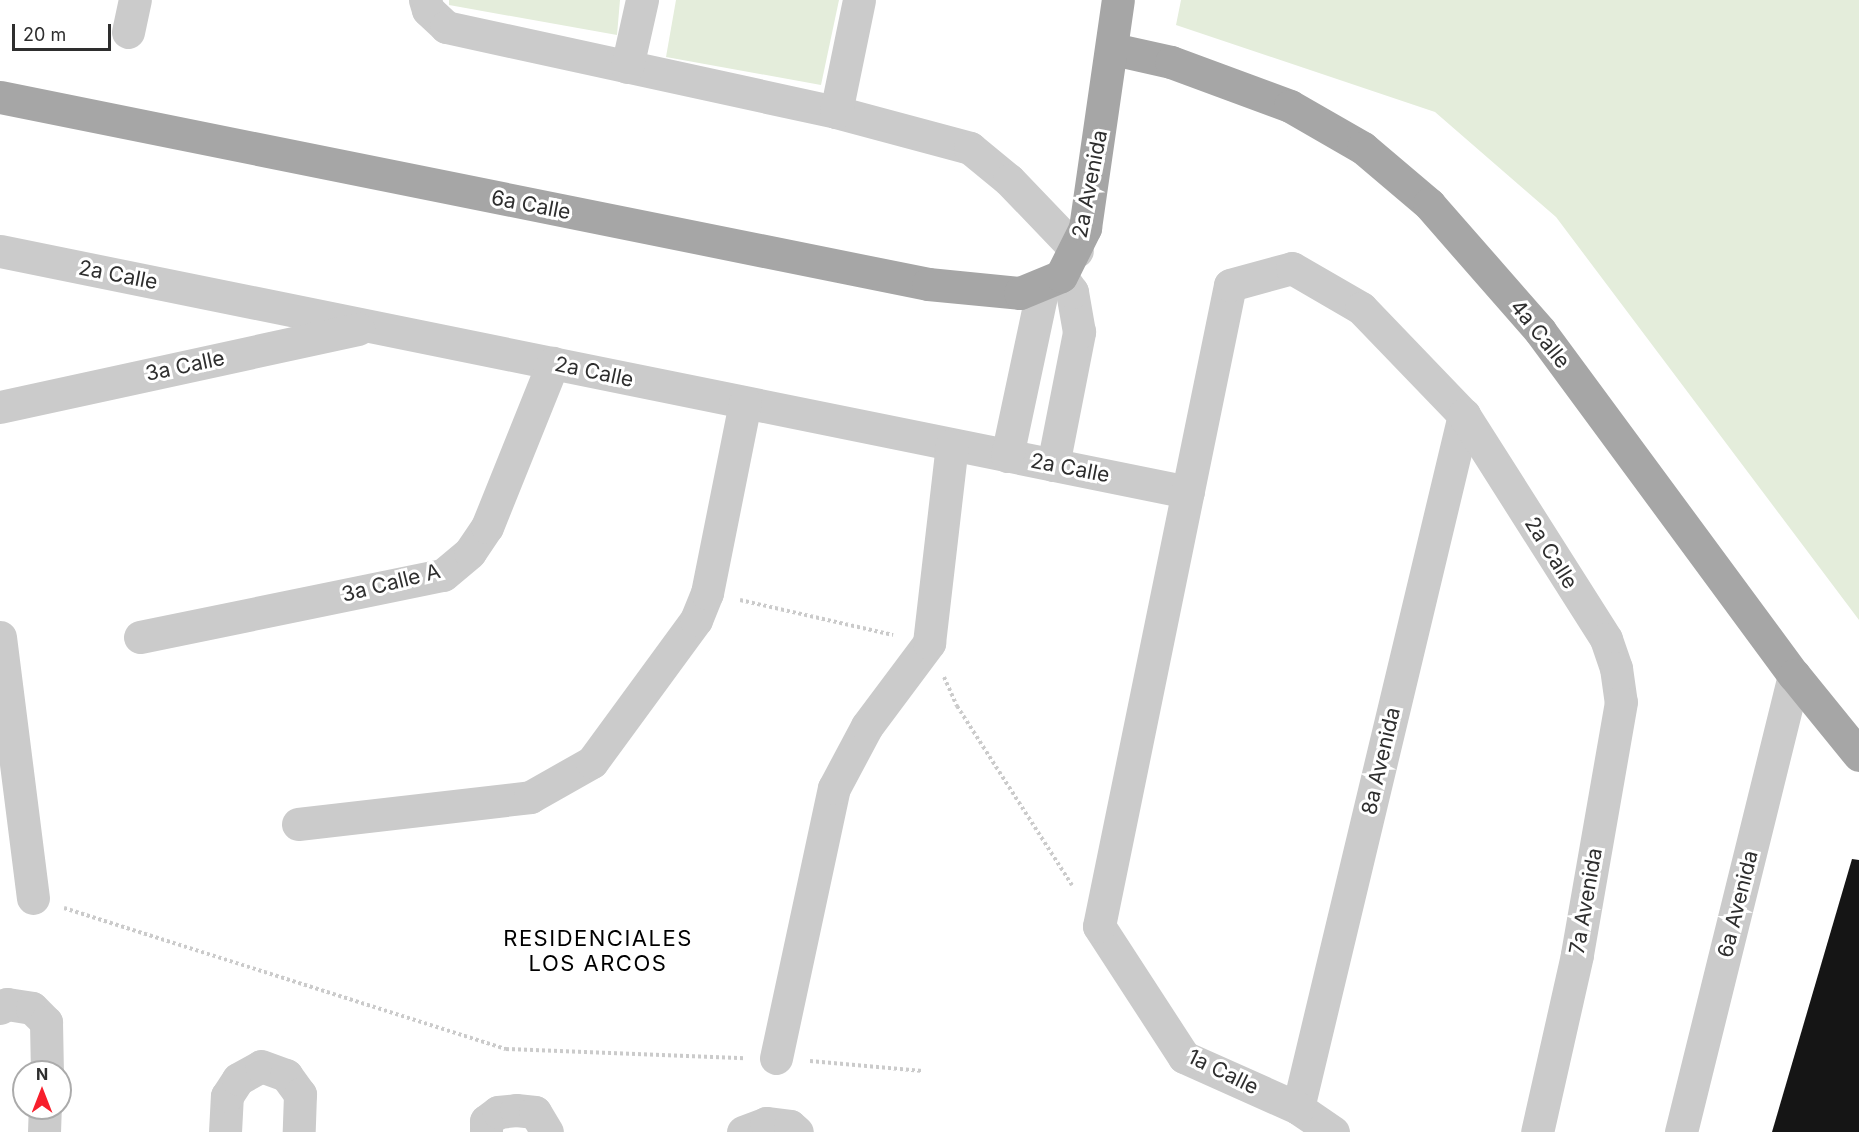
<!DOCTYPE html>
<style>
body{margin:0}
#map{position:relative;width:1859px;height:1132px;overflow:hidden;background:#fff;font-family:Inter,sans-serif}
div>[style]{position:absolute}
.green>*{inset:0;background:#e4eddb}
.building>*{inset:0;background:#151515}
.path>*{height:4px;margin-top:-2px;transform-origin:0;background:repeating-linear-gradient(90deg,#cbcbcb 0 3px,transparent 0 6px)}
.minor>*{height:33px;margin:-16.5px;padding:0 16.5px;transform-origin:16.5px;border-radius:16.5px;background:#cbcbcb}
.major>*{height:33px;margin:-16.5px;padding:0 16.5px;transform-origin:16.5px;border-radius:16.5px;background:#a6a6a6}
span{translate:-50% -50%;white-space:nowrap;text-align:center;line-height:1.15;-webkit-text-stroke:6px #fff;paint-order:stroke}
.street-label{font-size:21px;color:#2e2e2e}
.neighbourhood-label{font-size:22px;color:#000;letter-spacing:1.5px}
.north{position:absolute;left:12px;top:1060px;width:60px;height:60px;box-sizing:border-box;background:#fff;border:2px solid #ababab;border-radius:50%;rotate:0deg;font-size:16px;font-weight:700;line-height:24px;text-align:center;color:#2e2e2e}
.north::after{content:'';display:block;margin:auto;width:21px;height:27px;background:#f71f2c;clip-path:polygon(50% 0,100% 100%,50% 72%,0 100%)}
.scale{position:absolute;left:12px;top:24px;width:99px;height:27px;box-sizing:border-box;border:3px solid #2e2e2e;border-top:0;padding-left:8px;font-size:18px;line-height:21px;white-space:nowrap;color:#2e2e2e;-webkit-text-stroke:4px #fff;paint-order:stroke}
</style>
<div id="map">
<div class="green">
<div style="clip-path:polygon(449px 0,620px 0,617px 35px,449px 5px)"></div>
<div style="clip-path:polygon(676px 0,839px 0,821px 85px,666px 57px)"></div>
<div style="clip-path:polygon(1181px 0,1859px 0,1859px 620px,1556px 217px,1435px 112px,1176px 25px)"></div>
</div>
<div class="building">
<div style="clip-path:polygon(1852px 859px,1859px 860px,1859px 1132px,1772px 1132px)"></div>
</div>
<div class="path">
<div style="left:740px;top:600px;width:157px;rotate:12.9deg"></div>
<div style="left:944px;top:677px;width:32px;rotate:66deg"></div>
<div style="left:957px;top:706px;width:213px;rotate:57.3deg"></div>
<div style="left:64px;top:908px;width:464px;rotate:17.7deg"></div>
<div style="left:506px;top:1049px;width:239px;rotate:2.2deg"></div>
<div style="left:810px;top:1061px;width:113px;rotate:5.1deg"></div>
</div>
<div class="minor">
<div style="left:425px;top:0;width:10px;rotate:73deg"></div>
<div style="left:428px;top:10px;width:25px;rotate:43deg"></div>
<div style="left:446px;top:27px;width:399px;rotate:12.3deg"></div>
<div style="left:836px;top:112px;width:139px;rotate:15deg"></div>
<div style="left:970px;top:148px;width:50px;rotate:39.4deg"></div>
<div style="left:1009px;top:180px;width:98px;rotate:46.2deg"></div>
<div style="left:128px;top:32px;width:33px;rotate:-78deg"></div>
<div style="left:627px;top:67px;width:69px;rotate:-77.4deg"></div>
<div style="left:836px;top:112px;width:114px;rotate:-78.4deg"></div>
<div style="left:0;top:251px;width:1212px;rotate:11.47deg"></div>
<div style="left:0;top:407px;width:367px;rotate:-12.3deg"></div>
<div style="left:1007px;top:456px;width:173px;rotate:-78deg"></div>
<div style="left:1053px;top:465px;width:136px;rotate:-78.9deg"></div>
<div style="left:1079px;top:332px;width:41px;rotate:-99.9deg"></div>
<div style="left:1072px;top:292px;width:19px;rotate:-125deg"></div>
<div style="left:0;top:637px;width:263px;rotate:82.8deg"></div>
<div style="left:140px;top:637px;width:309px;rotate:-11.6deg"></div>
<div style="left:443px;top:575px;width:35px;rotate:-40deg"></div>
<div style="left:470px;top:552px;width:30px;rotate:-56deg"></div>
<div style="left:487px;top:527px;width:177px;rotate:-68.1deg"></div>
<div style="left:298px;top:824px;width:234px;rotate:-6.6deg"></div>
<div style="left:530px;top:797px;width:71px;rotate:-29.4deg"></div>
<div style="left:592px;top:762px;width:176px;rotate:-53.8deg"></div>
<div style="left:696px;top:620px;width:29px;rotate:-68deg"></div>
<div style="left:707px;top:593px;width:194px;rotate:-78.7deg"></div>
<div style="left:0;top:1008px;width:8px;rotate:-30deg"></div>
<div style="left:7px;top:1004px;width:25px;rotate:9deg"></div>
<div style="left:32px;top:1008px;width:20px;rotate:45deg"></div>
<div style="left:46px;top:1022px;width:50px;rotate:88.9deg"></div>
<div style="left:776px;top:1058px;width:276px;rotate:-77.9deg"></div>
<div style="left:834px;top:788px;width:70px;rotate:-62deg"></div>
<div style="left:867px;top:726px;width:104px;rotate:-53.2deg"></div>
<div style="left:929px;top:643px;width:199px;rotate:-83.4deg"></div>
<div style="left:1298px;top:1108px;width:713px;rotate:-76.53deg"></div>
<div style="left:44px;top:1132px;width:24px;rotate:-88deg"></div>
<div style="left:225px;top:1132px;width:36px;rotate:-87deg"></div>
<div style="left:227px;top:1096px;width:20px;rotate:-57deg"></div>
<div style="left:238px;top:1079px;width:26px;rotate:-29deg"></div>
<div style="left:261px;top:1066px;width:27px;rotate:20deg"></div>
<div style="left:286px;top:1075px;width:24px;rotate:54deg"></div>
<div style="left:300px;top:1094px;width:38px;rotate:92deg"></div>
<div style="left:486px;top:1132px;width:11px;rotate:-90deg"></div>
<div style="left:486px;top:1121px;width:15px;rotate:-37deg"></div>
<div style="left:498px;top:1112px;width:18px;rotate:-6deg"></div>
<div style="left:516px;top:1110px;width:19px;rotate:6deg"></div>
<div style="left:535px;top:1112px;width:23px;rotate:59deg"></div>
<div style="left:743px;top:1132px;width:25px;rotate:-21deg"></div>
<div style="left:766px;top:1123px;width:24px;rotate:7deg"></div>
<div style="left:790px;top:1126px;width:9px;rotate:41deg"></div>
<div style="left:1333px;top:1132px;width:42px;rotate:-145.6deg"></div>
<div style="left:1298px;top:1108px;width:125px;rotate:-155.9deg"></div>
<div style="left:1184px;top:1057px;width:156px;rotate:-123deg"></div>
<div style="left:1099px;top:926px;width:654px;rotate:-78.45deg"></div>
<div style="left:1230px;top:285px;width:64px;rotate:-15.3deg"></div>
<div style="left:1292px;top:268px;width:80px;rotate:30.1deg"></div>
<div style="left:1361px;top:308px;width:149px;rotate:46.1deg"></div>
<div style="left:1464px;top:415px;width:265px;rotate:57.6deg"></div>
<div style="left:1606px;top:639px;width:31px;rotate:71deg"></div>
<div style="left:1616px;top:668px;width:34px;rotate:82deg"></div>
<div style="left:1621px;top:702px;width:257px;rotate:99.9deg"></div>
<div style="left:1577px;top:955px;width:181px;rotate:102.7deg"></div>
<div style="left:1681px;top:1132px;width:471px;rotate:-76.1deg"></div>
</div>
<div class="major">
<div style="left:1113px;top:49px;width:59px;rotate:12.6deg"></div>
<div style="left:1171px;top:62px;width:127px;rotate:20.3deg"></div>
<div style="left:1290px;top:106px;width:84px;rotate:29.9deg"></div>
<div style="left:1363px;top:148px;width:87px;rotate:40.3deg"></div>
<div style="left:1429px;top:204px;width:169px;rotate:48.8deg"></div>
<div style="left:1540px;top:331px;width:428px;rotate:53.6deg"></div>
<div style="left:1794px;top:675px;width:103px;rotate:50.9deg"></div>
<div style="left:0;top:97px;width:947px;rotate:11.39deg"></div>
<div style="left:928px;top:284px;width:92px;rotate:5.6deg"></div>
<div style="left:1020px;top:293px;width:44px;rotate:-22.5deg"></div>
<div style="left:1061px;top:276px;width:54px;rotate:-63.4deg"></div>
<div style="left:1085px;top:228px;width:230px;rotate:-81.8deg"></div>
</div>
<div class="street-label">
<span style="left:1090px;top:184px;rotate:-79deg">2a Avenida</span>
<span style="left:531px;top:205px;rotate:11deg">6a Calle</span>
<span style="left:118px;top:275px;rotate:11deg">2a Calle</span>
<span style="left:1540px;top:334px;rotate:51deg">4a Calle</span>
<span style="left:185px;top:366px;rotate:-12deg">3a Calle</span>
<span style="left:594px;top:372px;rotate:12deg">2a Calle</span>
<span style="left:1070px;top:468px;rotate:11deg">2a Calle</span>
<span style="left:1551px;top:553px;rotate:58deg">2a Calle</span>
<span style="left:391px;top:583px;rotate:-14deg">3a Calle A</span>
<span style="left:1381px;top:761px;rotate:-77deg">8a Avenida</span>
<span style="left:1586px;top:901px;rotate:-80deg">7a Avenida</span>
<span style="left:1738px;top:904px;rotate:-76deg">6a Avenida</span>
<span style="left:1223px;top:1072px;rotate:26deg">1a Calle</span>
</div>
<div class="neighbourhood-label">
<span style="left:598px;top:951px">RESIDENCIALES<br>LOS ARCOS</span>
</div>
<div class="north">N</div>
<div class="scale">20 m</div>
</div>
